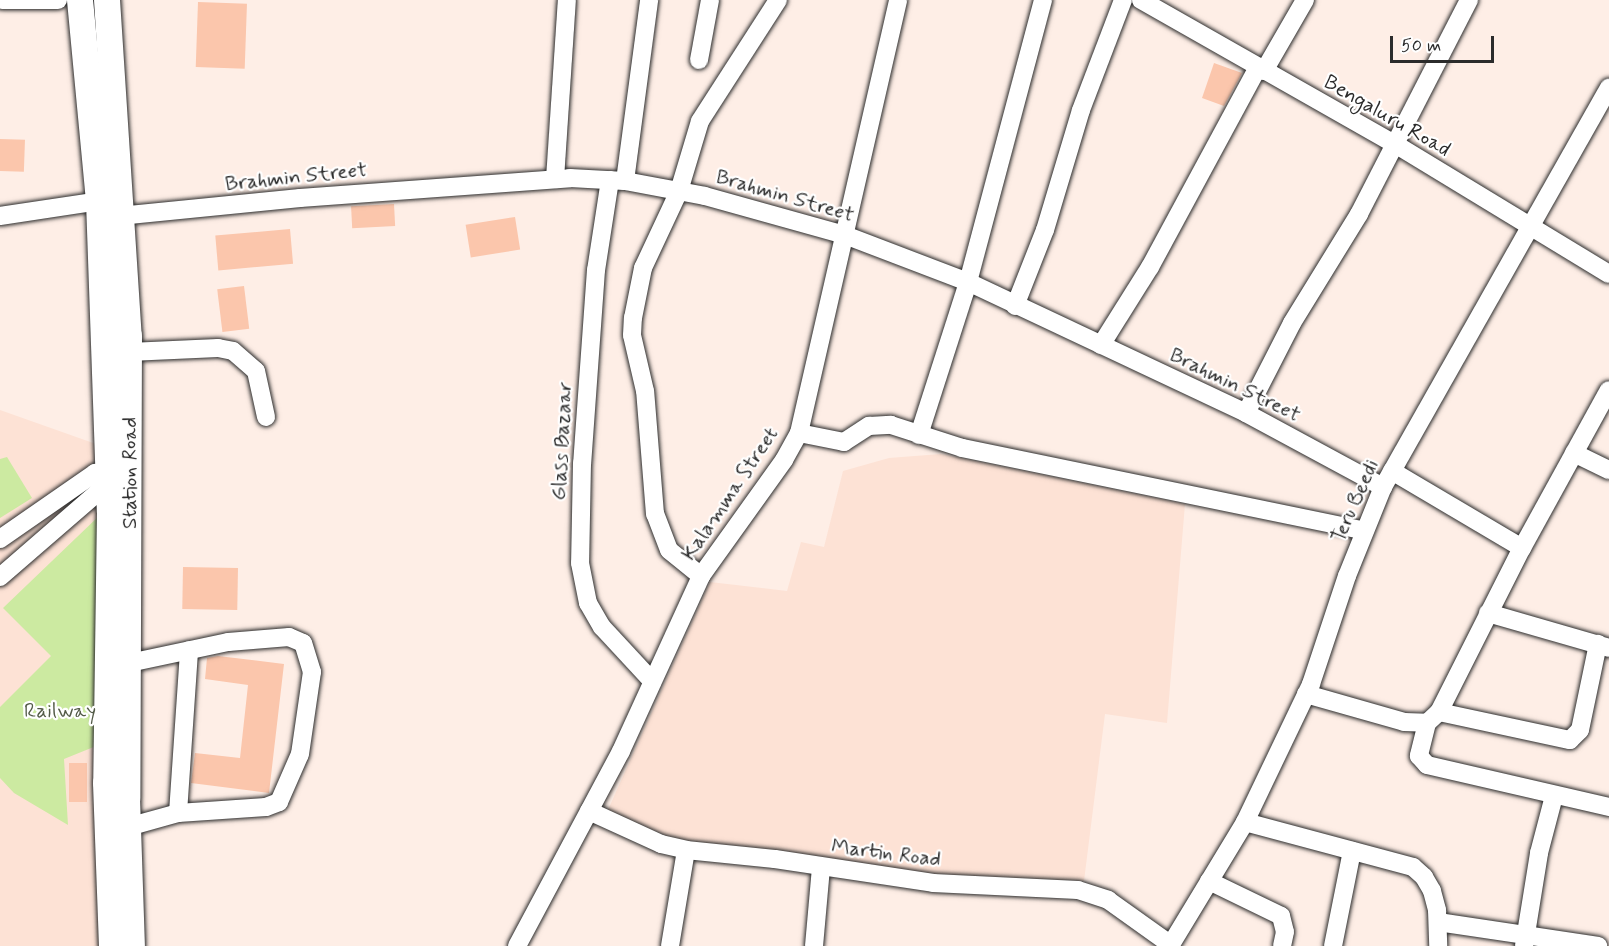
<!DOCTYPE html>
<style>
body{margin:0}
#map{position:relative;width:1609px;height:946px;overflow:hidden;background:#feeee6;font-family:Mynerve,sans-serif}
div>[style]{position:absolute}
.built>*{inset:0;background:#fde2d5}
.green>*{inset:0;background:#cceaa1}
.building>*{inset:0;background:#fbc6ac;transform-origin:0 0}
.roads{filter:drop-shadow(0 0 2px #2b2b2b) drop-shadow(0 0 2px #2b2b2b)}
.minor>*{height:18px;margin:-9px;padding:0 9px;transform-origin:9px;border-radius:9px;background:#fff}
.highway>*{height:26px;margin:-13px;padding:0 13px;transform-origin:13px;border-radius:13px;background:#fff}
span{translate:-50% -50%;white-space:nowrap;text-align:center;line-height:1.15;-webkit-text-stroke:4.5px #fff;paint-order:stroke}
.street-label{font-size:21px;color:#2b2b2b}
.park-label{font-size:21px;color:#535b48}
.scale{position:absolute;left:1390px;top:36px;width:104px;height:27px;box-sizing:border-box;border:3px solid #2b2b2b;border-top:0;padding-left:8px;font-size:18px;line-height:21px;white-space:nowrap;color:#2b2b2b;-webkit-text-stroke:4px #fff;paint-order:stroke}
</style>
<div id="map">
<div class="built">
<div style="clip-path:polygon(0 410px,96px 444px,93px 468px,101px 514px,107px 946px,0 946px)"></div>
<div style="clip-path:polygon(941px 454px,1185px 504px,1167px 723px,1105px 714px,1084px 881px,936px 875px,677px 840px,607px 812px,710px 582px,787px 591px,801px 542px,824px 547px,843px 471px,889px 458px)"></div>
</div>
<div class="green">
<div style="clip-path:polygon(7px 457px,32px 498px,0 518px,0 459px)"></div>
<div style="clip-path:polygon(101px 514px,106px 742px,64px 759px,68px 825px,14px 793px,0 778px,0 707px,51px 656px,3px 608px)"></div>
</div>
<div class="building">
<div style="left:198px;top:2px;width:49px;height:65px;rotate:2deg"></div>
<div style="clip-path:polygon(1214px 63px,1242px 73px,1224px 106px,1202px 98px)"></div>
<div style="left:0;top:139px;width:25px;height:32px;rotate:2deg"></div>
<div style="left:394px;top:204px;width:22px;height:43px;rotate:87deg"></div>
<div style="left:515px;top:217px;width:33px;height:50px;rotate:81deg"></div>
<div style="left:290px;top:229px;width:35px;height:75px;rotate:85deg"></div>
<div style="left:244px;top:286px;width:43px;height:27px;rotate:83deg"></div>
<div style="left:183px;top:567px;width:55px;height:42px;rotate:1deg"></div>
<div style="clip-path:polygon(218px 656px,284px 664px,269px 793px,191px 783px,195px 753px,240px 758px,248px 685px,205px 679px,207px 658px)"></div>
<div style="left:69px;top:763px;width:18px;height:39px"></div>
</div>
<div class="roads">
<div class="minor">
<div style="left:2px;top:0;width:56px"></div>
<div style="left:1141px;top:0;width:292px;rotate:29.6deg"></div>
<div style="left:1395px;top:144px;width:250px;rotate:31.3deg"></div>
<div style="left:699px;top:60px;width:61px;rotate:-79.6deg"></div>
<div style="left:1264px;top:71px;width:82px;rotate:-60deg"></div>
<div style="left:555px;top:179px;width:179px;rotate:-86.2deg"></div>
<div style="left:610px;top:180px;width:91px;rotate:98.8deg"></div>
<div style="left:596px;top:270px;width:194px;rotate:94.1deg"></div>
<div style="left:582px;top:463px;width:100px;rotate:91.1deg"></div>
<div style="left:580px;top:563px;width:41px;rotate:78.7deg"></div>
<div style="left:588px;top:603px;width:28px;rotate:60deg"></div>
<div style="left:602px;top:627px;width:74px;rotate:47.2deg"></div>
<div style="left:625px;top:181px;width:183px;rotate:-82.4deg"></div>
<div style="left:0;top:216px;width:100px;rotate:-8.6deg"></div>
<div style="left:109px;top:217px;width:192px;rotate:-5.7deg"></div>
<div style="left:300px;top:198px;width:271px;rotate:-4.2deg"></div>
<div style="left:570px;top:178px;width:55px;rotate:3.1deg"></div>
<div style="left:625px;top:181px;width:81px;rotate:10.6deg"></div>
<div style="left:705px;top:196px;width:145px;rotate:15.6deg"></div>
<div style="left:845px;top:235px;width:132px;rotate:20.9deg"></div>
<div style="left:968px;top:282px;width:307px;rotate:25.2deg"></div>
<div style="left:1246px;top:413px;width:156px;rotate:28.4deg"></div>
<div style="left:1015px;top:306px;width:82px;rotate:-68.5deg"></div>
<div style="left:1045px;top:230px;width:125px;rotate:-73.3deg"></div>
<div style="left:1081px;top:110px;width:118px;rotate:-69.1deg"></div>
<div style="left:1101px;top:345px;width:92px;rotate:-57.9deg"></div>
<div style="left:1150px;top:267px;width:227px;rotate:-61.6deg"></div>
<div style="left:129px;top:352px;width:89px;rotate:-2.6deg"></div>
<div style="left:218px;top:348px;width:15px;rotate:11deg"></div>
<div style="left:233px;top:351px;width:30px;rotate:41deg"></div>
<div style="left:256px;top:371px;width:47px;rotate:77.7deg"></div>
<div style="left:1246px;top:413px;width:101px;rotate:-62.9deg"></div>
<div style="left:1292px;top:323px;width:128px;rotate:-58.4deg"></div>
<div style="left:1359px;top:214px;width:241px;rotate:-62.8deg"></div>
<div style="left:799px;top:433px;width:46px;rotate:11.3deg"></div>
<div style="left:844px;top:442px;width:30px;rotate:-33deg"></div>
<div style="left:869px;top:426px;width:22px;rotate:-3deg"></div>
<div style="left:891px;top:425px;width:75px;rotate:17.9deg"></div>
<div style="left:962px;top:448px;width:411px;rotate:11.6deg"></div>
<div style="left:919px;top:435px;width:161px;rotate:-72.2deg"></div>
<div style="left:968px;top:282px;width:292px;rotate:-75.1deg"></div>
<div style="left:1574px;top:453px;width:39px;rotate:26deg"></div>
<div style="left:1392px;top:471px;width:151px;rotate:30.6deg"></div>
<div style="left:0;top:539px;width:116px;rotate:-34.8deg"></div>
<div style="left:95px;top:473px;width:23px;rotate:-2deg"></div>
<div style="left:701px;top:576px;width:41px;rotate:-140.9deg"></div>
<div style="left:669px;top:550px;width:39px;rotate:-111deg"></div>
<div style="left:655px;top:514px;width:123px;rotate:-94.6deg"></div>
<div style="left:645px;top:391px;width:57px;rotate:-103.1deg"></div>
<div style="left:632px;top:335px;width:17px;rotate:-87deg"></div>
<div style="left:633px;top:318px;width:51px;rotate:-78.7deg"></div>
<div style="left:643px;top:268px;width:85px;rotate:-64.9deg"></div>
<div style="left:679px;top:191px;width:73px;rotate:-73.3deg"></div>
<div style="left:700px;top:121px;width:144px;rotate:-57.2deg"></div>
<div style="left:0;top:577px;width:130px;rotate:-40.9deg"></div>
<div style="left:98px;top:492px;width:20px;rotate:-57deg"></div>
<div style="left:1488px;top:613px;width:126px;rotate:16.1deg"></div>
<div style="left:1306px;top:694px;width:102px;rotate:15.9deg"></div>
<div style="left:1404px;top:722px;width:23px;rotate:2deg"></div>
<div style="left:1427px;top:723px;width:16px;rotate:-43deg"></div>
<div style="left:1439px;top:712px;width:184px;rotate:-63.2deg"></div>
<div style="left:1522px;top:548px;width:180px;rotate:-61.2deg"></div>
<div style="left:1439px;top:712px;width:134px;rotate:12.1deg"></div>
<div style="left:1570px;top:740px;width:14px;rotate:-45deg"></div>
<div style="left:1580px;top:730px;width:88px;rotate:-78.2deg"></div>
<div style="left:1427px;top:723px;width:34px;rotate:104deg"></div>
<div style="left:1419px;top:756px;width:12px;rotate:48deg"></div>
<div style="left:1427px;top:765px;width:187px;rotate:13deg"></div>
<div style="left:589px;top:811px;width:79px;rotate:24.6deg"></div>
<div style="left:661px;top:844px;width:26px;rotate:13deg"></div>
<div style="left:686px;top:850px;width:89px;rotate:5.8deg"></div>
<div style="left:775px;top:859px;width:160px;rotate:8.6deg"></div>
<div style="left:933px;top:883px;width:145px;rotate:2.8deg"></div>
<div style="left:1078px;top:890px;width:32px;rotate:18deg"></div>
<div style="left:1108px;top:900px;width:77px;rotate:35.5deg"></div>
<div style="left:178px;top:813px;width:163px;rotate:-86.1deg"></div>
<div style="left:1245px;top:822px;width:174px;rotate:15deg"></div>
<div style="left:1413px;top:867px;width:15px;rotate:42deg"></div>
<div style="left:1424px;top:877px;width:16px;rotate:60deg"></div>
<div style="left:1432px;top:891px;width:20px;rotate:75deg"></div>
<div style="left:1437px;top:910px;width:36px;rotate:88deg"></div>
<div style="left:117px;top:830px;width:63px;rotate:-15.6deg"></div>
<div style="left:178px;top:813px;width:88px;rotate:-3.9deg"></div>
<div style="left:266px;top:807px;width:14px;rotate:-21deg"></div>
<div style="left:279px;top:802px;width:52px;rotate:-66.4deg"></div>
<div style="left:300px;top:754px;width:83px;rotate:-81.7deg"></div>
<div style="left:312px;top:672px;width:30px;rotate:-107deg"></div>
<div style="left:303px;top:643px;width:15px;rotate:-157deg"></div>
<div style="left:289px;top:637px;width:61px;rotate:175.3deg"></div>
<div style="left:228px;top:642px;width:101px;rotate:168deg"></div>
<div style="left:1209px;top:881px;width:80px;rotate:25.9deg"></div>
<div style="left:1281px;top:916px;width:16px;rotate:76deg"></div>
<div style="left:1285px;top:932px;width:14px;rotate:102deg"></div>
<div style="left:1438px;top:922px;width:162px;rotate:8.5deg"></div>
<div style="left:517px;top:946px;width:221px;rotate:-61.9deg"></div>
<div style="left:621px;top:751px;width:192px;rotate:-65.4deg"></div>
<div style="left:701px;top:576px;width:143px;rotate:-54.4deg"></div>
<div style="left:784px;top:460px;width:31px;rotate:-61deg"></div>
<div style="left:799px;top:433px;width:444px;rotate:-77.1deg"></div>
<div style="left:670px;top:946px;width:97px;rotate:-80.5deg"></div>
<div style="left:814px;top:946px;width:78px;rotate:-84.9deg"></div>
<div style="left:1170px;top:946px;width:145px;rotate:-58.8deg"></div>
<div style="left:1245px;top:822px;width:153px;rotate:-64.4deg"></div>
<div style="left:1311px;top:684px;width:114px;rotate:-71.6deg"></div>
<div style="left:1347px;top:576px;width:96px;rotate:-68deg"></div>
<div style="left:1383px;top:487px;width:459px;rotate:-60.5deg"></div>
<div style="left:1333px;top:946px;width:97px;rotate:-78.7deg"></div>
<div style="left:1524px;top:946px;width:94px;rotate:-80.8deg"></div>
<div style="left:1539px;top:853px;width:59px;rotate:-75.3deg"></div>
</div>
<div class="highway">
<div style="left:80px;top:0;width:202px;rotate:84.6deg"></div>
<div style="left:99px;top:201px;width:311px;rotate:88deg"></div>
<div style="left:110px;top:512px;width:271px;rotate:90.8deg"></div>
<div style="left:106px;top:783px;width:163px;rotate:87.9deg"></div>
<div style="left:107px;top:0;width:337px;rotate:86.3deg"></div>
<div style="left:129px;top:336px;width:462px;rotate:90.2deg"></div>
<div style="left:127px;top:798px;width:148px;rotate:88.1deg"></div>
</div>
</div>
<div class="street-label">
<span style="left:1387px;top:116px;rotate:30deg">Bengaluru Road</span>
<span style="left:296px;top:177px;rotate:-6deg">Brahmin Street</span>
<span style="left:785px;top:196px;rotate:16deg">Brahmin Street</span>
<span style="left:1235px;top:385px;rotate:26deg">Brahmin Street</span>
<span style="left:562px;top:441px;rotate:-87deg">Glass Bazaar</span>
<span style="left:130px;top:473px;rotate:-90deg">Station Road</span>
<span style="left:730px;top:494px;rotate:-56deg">Kalamma Street</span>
<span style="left:1355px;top:501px;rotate:-66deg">Teru Beedi</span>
<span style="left:886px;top:853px;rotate:7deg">Martin Road</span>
</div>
<div class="park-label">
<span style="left:60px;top:711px">Railway</span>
</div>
<div class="scale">50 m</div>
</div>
